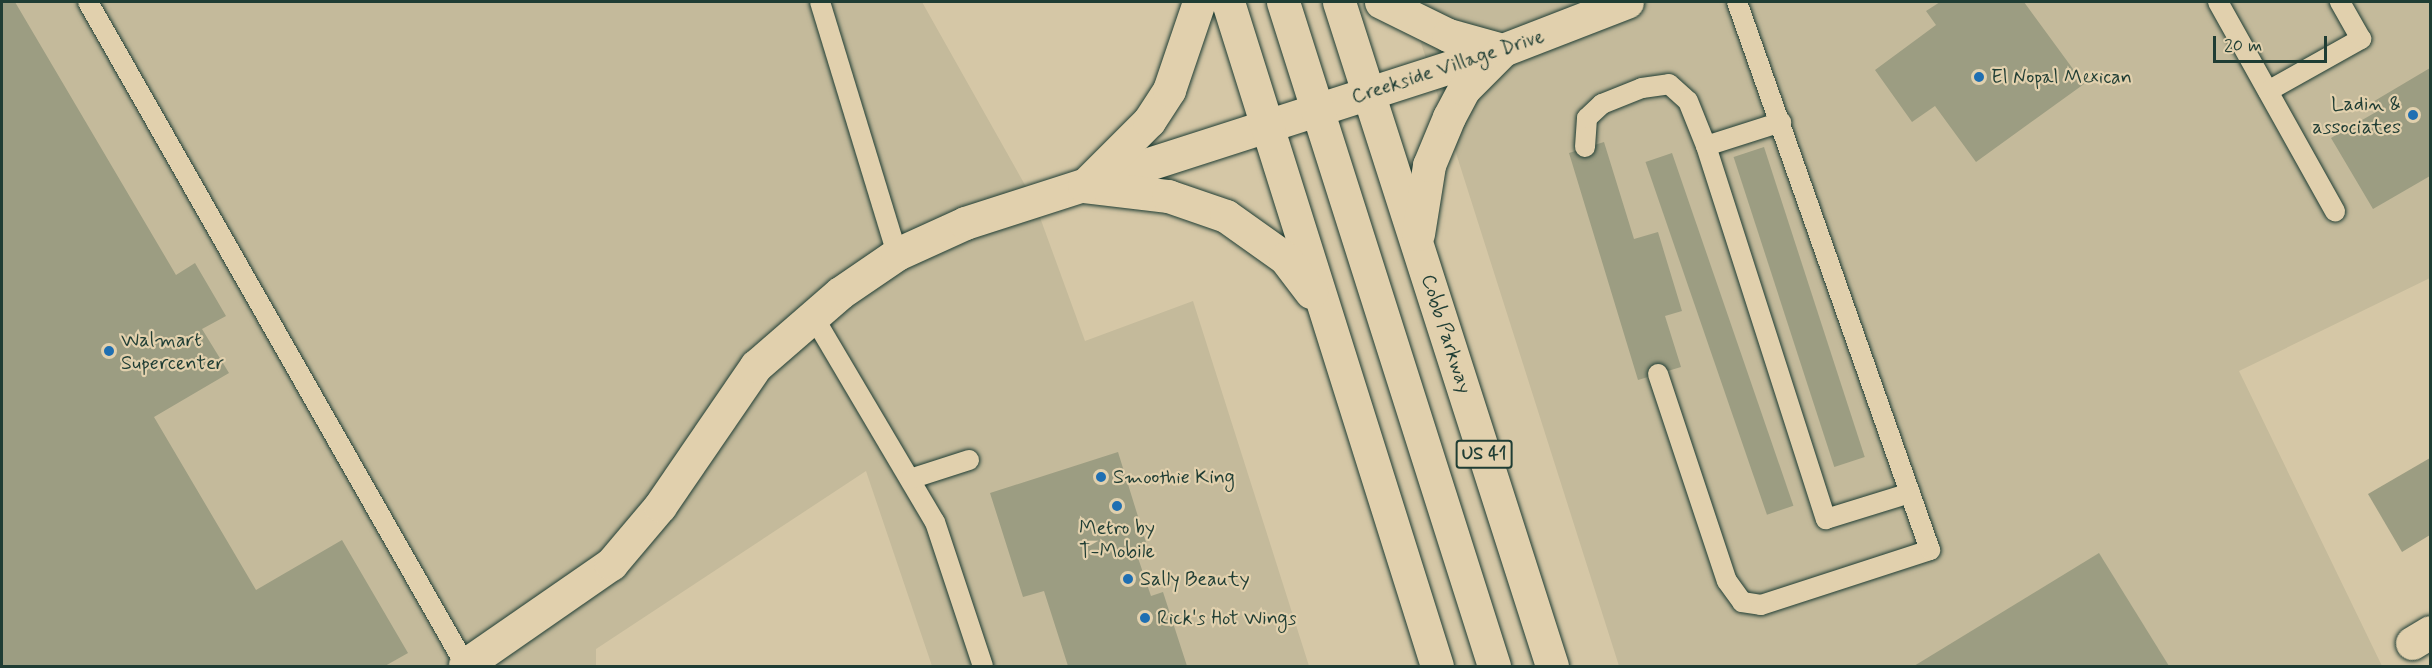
<!DOCTYPE html>
<style>
body{margin:0}
#map{position:relative;width:2432px;height:668px;overflow:hidden;background:#d5c7a6;font-family:Mynerve,sans-serif}
div>[style]{position:absolute}
.built>*{inset:0;background:#c4ba9b}
.building>*{inset:0;background:#9c9d82;transform-origin:0 0}
.roads{filter:drop-shadow(0 0 2px #1f3d34) drop-shadow(0 0 2px #1f3d34)}
.service>*{height:20px;margin:-10px;padding:0 10px;transform-origin:10px;border-radius:10px;background:#e1d0ad}
.minor>*{height:33px;margin:-16.5px;padding:0 16.5px;transform-origin:16.5px;border-radius:16.5px;background:#e1d0ad}
.primary>*{height:33px;margin:-16.5px;padding:0 16.5px;transform-origin:16.5px;border-radius:16.5px;background:#e1d0ad}
.dots>*{width:16px;height:16px;translate:-50% -50%;box-sizing:border-box;border:3px solid #e1d0ad;border-radius:50%}
span{translate:-50% -50%;white-space:nowrap;text-align:center;line-height:1.15;-webkit-text-stroke:4.5px #e1d0ad;paint-order:stroke}
.shield-label span{padding:2px 4px;background:#e1d0ad;border:2px solid;border-radius:4px;-webkit-text-stroke-width:0}
.shield-label{font-size:18px;color:#1f3d34;font-weight:700}
.street-label{font-size:20px;color:#1f3d34}
.poi-label{font-size:20px;color:#1f3d34}
.left{translate:0 -50%;text-align:left}
.right{translate:-100% -50%;text-align:right}
.frame{position:absolute;inset:0;border:3px solid #1f3d34;pointer-events:none}
.scale{position:absolute;left:2213px;top:36px;width:114px;height:27px;box-sizing:border-box;border:3px solid #1f3d34;border-top:0;padding-left:8px;font-size:18px;line-height:21px;white-space:nowrap;color:#1f3d34;-webkit-text-stroke:4px #e1d0ad;paint-order:stroke}
</style>
<div id="map">
<div class="built">
<div style="clip-path:polygon(2px 2px,922px 2px,1034px 201px,1085px 341px,1193px 301px,1309px 666px,932px 666px,866px 471px,596px 649px,596px 666px,2px 666px)"></div>
<div style="clip-path:polygon(1408px 2px,2430px 2px,2430px 278px,2239px 371px,2382px 666px,1619px 666px)"></div>
</div>
<div class="building">
<div style="clip-path:polygon(2px 2px,15px 2px,176px 275px,195px 263px,226px 316px,202px 329px,229px 373px,154px 417px,256px 590px,342px 540px,408px 653px,385px 666px,2px 666px)"></div>
<div style="clip-path:polygon(1940px 2px,2024px 2px,2084px 84px,1976px 162px,1935px 106px,1912px 122px,1875px 70px,1936px 25px,1926px 11px)"></div>
<div style="clip-path:polygon(2430px 68px,2430px 176px,2373px 209px,2331px 138px,2376px 112px,2371px 103px)"></div>
<div style="clip-path:polygon(1604px 142px,1634px 239px,1658px 232px,1682px 311px,1665px 316px,1681px 367px,1638px 380px,1569px 153px)"></div>
<div style="left:1764px;top:147px;width:326px;height:32px;rotate:72deg"></div>
<div style="left:1672px;top:153px;width:373px;height:28px;rotate:71deg"></div>
<div style="clip-path:polygon(1118px 452px,1149px 552px,1137px 555px,1151px 596px,1163px 592px,1187px 666px,1068px 666px,1044px 591px,1023px 597px,990px 493px)"></div>
<div style="clip-path:polygon(2430px 458px,2430px 535px,2402px 552px,2368px 494px)"></div>
<div style="clip-path:polygon(2099px 553px,2169px 666px,1914px 666px)"></div>
</div>
<div class="roads">
<div class="service">
<div style="left:88px;top:2px;width:764px;rotate:60.35deg"></div>
<div style="left:820px;top:2px;width:264px;rotate:73deg"></div>
<div style="left:2218px;top:2px;width:240px;rotate:60.8deg"></div>
<div style="left:2268px;top:91px;width:107px;rotate:-29.2deg"></div>
<div style="left:2361px;top:39px;width:43px;rotate:-119.6deg"></div>
<div style="left:1706px;top:146px;width:392px;rotate:72.2deg"></div>
<div style="left:1826px;top:519px;width:88px;rotate:-17.2deg"></div>
<div style="left:1585px;top:147px;width:29px;rotate:-86deg"></div>
<div style="left:1587px;top:118px;width:21px;rotate:-43deg"></div>
<div style="left:1602px;top:104px;width:43px;rotate:-21.8deg"></div>
<div style="left:1642px;top:88px;width:27px;rotate:-8deg"></div>
<div style="left:1669px;top:84px;width:25px;rotate:42deg"></div>
<div style="left:1688px;top:101px;width:48px;rotate:68.2deg"></div>
<div style="left:1706px;top:146px;width:79px;rotate:-17.7deg"></div>
<div style="left:813px;top:316px;width:239px;rotate:59.4deg"></div>
<div style="left:935px;top:522px;width:152px;rotate:71.6deg"></div>
<div style="left:1658px;top:374px;width:218px;rotate:71.6deg"></div>
<div style="left:1727px;top:581px;width:26px;rotate:54deg"></div>
<div style="left:1742px;top:602px;width:19px;rotate:9deg"></div>
<div style="left:1761px;top:605px;width:178px;rotate:-18deg"></div>
<div style="left:1930px;top:550px;width:581px;rotate:-109.4deg"></div>
<div style="left:910px;top:479px;width:62px;rotate:-17.9deg"></div>
</div>
<div class="minor">
<div style="left:2412px;top:643px;width:21px;rotate:-31deg"></div>
<div style="left:465px;top:665px;width:178px;rotate:-34.7deg"></div>
<div style="left:611px;top:564px;width:76px;rotate:-49.8deg"></div>
<div style="left:660px;top:506px;width:170px;rotate:-55.6deg"></div>
<div style="left:756px;top:366px;width:111px;rotate:-41deg"></div>
<div style="left:840px;top:293px;width:69px;rotate:-34.4deg"></div>
<div style="left:897px;top:254px;width:75px;rotate:-24.5deg"></div>
<div style="left:965px;top:223px;width:565px;rotate:-17.83deg"></div>
<div style="left:1503px;top:50px;width:133px;rotate:-21.2deg"></div>
</div>
<div class="primary">
<div style="left:1228px;top:2px;width:696px;rotate:72.53deg"></div>
<div style="left:1283px;top:2px;width:697px;rotate:72.37deg"></div>
<div style="left:1339px;top:2px;width:697px;rotate:72.21deg"></div>
<div style="left:1381px;top:2px;width:75px;rotate:26.2deg"></div>
<div style="left:1448px;top:35px;width:57px;rotate:15.3deg"></div>
<div style="left:1084px;top:186px;width:85px;rotate:6.8deg"></div>
<div style="left:1168px;top:196px;width:61px;rotate:19deg"></div>
<div style="left:1226px;top:216px;width:72px;rotate:35.4deg"></div>
<div style="left:1285px;top:258px;width:43px;rotate:52.6deg"></div>
<div style="left:1084px;top:186px;width:92px;rotate:-45deg"></div>
<div style="left:1149px;top:121px;width:37px;rotate:-57deg"></div>
<div style="left:1169px;top:90px;width:93px;rotate:-71.2deg"></div>
<div style="left:1418px;top:234px;width:70px;rotate:-80.9deg"></div>
<div style="left:1429px;top:165px;width:52px;rotate:-67.4deg"></div>
<div style="left:1449px;top:117px;width:32px;rotate:-62deg"></div>
<div style="left:1464px;top:89px;width:55px;rotate:-45deg"></div>
</div>
</div>
<div class="dots">
<div style="left:1979px;top:77px;background:#1f6fb2"></div>
<div style="left:2413px;top:115px;background:#1f6fb2"></div>
<div style="left:109px;top:351px;background:#1f6fb2"></div>
<div style="left:1101px;top:477px;background:#1f6fb2"></div>
<div style="left:1117px;top:506px;background:#1f6fb2"></div>
<div style="left:1128px;top:579px;background:#1f6fb2"></div>
<div style="left:1145px;top:618px;background:#1f6fb2"></div>
</div>
<div class="shield-label">
<span style="left:1484px;top:454px">US 41</span>
</div>
<div class="street-label">
<span style="left:1448px;top:67px;rotate:-18deg">Creekside Village Drive</span>
<span style="left:1446px;top:334px;rotate:72deg">Cobb Parkway</span>
</div>
<div class="poi-label">
<span class="left" style="left:1991px;top:77px">El Nopal Mexican</span>
<span class="right" style="left:2401px;top:116px">Ladin &amp;<br>associates</span>
<span class="left" style="left:121px;top:352px">Walmart<br>Supercenter</span>
<span class="left" style="left:1113px;top:477px">Smoothie King</span>
<span style="left:1117px;top:540px">Metro by<br>T-Mobile</span>
<span class="left" style="left:1140px;top:579px">Sally Beauty</span>
<span class="left" style="left:1157px;top:618px">Rick's Hot Wings</span>
</div>
<div class="frame"></div>
<div class="scale">20 m</div>
</div>
